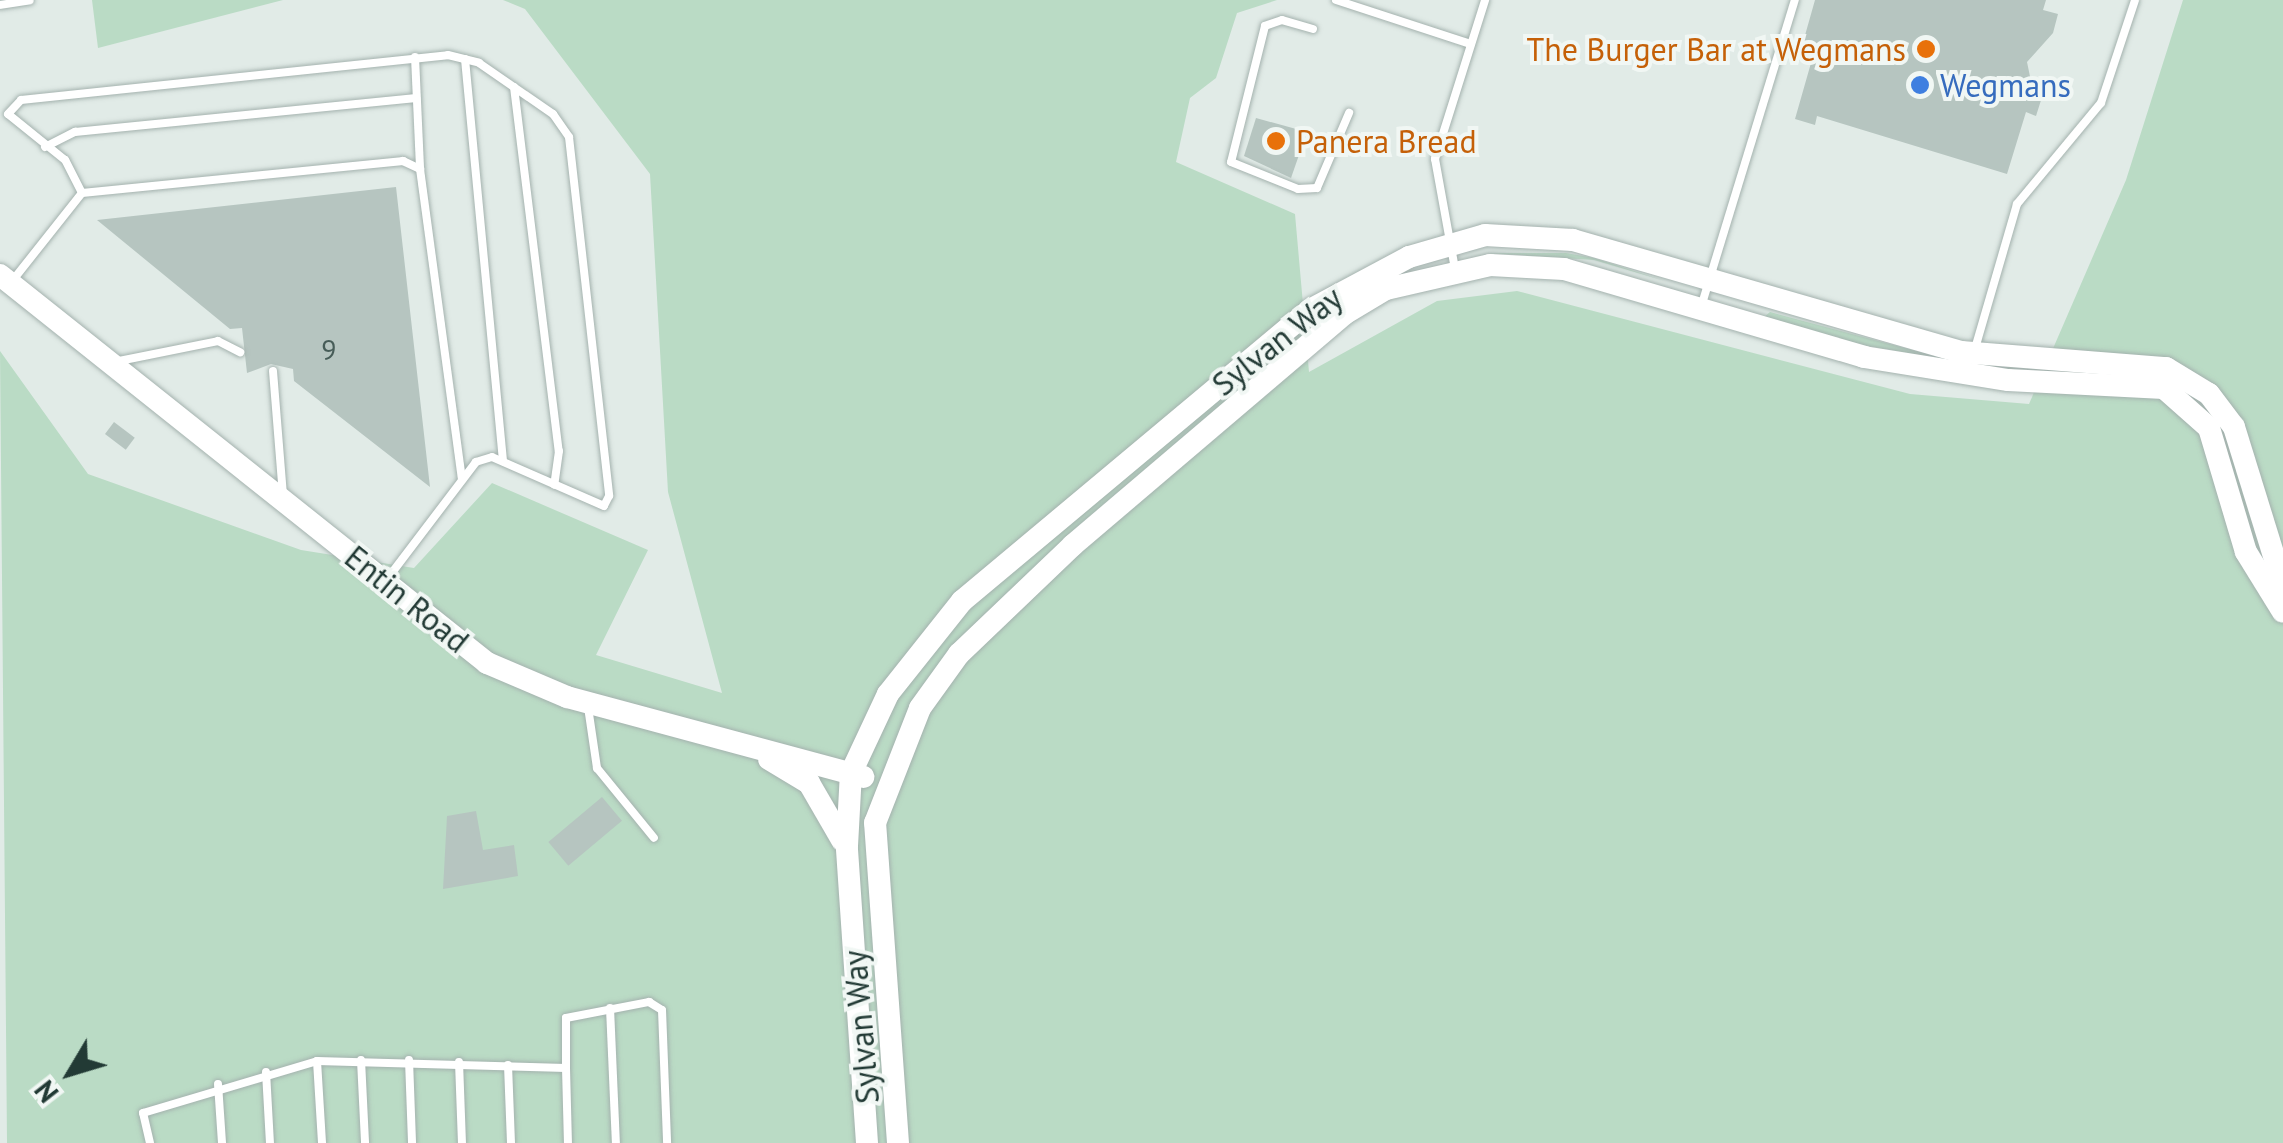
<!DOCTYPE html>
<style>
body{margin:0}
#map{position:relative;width:2283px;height:1143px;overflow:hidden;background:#e1ebe7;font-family:"PT Sans",sans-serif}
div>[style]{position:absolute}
.green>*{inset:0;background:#badbc5}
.building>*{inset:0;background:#b6c5c0;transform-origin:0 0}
.roads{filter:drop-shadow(0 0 2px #a4b2ae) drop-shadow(0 0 2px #a4b2ae)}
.lane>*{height:8px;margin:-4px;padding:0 4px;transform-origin:4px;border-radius:4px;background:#fff}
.secondary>*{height:22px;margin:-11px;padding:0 11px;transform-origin:11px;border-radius:11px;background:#fff}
.dots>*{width:28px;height:28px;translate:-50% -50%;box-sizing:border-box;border:5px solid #f1f7f4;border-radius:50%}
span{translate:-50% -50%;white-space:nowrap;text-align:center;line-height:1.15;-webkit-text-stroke:8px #f1f7f4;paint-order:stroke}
.number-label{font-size:28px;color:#475d58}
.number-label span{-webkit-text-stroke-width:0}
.food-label{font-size:32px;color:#c56008}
.right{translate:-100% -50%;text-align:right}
.left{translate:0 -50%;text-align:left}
.shop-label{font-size:32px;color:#366cbe}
.street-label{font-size:32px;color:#223a35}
.north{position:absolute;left:20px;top:1023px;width:100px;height:100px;-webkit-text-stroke:8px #f1f7f4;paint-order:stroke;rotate:232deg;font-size:28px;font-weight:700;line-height:40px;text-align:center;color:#223a35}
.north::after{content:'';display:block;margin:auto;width:35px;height:45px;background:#223a35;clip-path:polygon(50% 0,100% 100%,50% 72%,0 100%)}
</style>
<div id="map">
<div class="green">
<div style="clip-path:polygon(92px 0,283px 0,98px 48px)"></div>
<div style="clip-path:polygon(503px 0,1277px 0,1237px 13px,1216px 78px,1190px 98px,1176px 162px,1295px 214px,1309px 372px,1437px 301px,1517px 291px,1910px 394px,2029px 404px,2126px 180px,2183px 0,2283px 0,2283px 1143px,7px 1143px,0 351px,88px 474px,301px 550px,414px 568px,492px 483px,648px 550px,596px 655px,722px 693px,668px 492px,650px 174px,525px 9px)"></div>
<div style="clip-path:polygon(1488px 253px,1566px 253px,1594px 258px,1665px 281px,1594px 260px)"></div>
<div style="clip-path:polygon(1770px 312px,1927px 354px,1926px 356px,1832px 340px,1764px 317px)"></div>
</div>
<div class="building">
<div style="clip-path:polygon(1815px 0,2046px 0,2043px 10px,2058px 14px,2053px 33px,2027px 62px,2033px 91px,2043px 94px,2036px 116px,2026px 112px,2007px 174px,1817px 116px,1815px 125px,1795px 119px,1811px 63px,1798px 60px)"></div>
<div style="clip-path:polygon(1256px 118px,1307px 132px,1291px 178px,1244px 156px)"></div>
<div style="clip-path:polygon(396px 187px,430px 487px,294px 381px,293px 369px,271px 364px,247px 373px,242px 328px,230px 329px,97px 220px)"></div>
<div style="left:114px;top:422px;width:26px;height:15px;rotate:37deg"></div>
<div style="left:602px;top:797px;width:31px;height:70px;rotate:50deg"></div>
<div style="clip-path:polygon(476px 811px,483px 850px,514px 845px,518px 876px,443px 889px,447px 816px)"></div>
</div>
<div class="roads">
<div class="lane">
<div style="left:1336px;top:0;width:142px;rotate:18.1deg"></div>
<div style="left:0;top:5px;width:30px;rotate:-9deg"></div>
<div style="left:1313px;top:29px;width:32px;rotate:-164deg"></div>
<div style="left:1282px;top:20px;width:18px;rotate:161deg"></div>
<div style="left:1265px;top:26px;width:140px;rotate:104deg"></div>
<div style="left:1231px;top:162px;width:72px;rotate:21.9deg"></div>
<div style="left:1298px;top:189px;width:19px;rotate:-3deg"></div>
<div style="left:1317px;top:188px;width:82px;rotate:-66.9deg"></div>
<div style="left:415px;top:57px;width:112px;rotate:87.4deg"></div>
<div style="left:465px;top:59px;width:404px;rotate:84.6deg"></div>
<div style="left:514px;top:87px;width:367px;rotate:83deg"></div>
<div style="left:559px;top:451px;width:34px;rotate:98deg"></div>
<div style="left:45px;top:147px;width:34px;rotate:-27deg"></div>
<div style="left:75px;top:132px;width:343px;rotate:-5.7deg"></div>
<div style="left:82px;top:193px;width:323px;rotate:-5.7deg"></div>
<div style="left:403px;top:161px;width:19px;rotate:25deg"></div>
<div style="left:420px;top:169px;width:313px;rotate:82.3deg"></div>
<div style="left:1455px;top:269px;width:112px;rotate:-100.3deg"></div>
<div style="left:1435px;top:159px;width:167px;rotate:-72.5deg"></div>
<div style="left:13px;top:280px;width:111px;rotate:-51.6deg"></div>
<div style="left:82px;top:193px;width:37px;rotate:-117deg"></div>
<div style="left:65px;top:160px;width:73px;rotate:-141.1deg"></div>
<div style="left:8px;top:114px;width:19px;rotate:-47deg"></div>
<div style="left:21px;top:100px;width:429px;rotate:-6deg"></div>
<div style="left:448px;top:55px;width:32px;rotate:14deg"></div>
<div style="left:479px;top:63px;width:90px;rotate:34.6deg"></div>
<div style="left:553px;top:114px;width:28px;rotate:55deg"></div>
<div style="left:569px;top:137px;width:361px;rotate:83.6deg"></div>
<div style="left:609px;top:496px;width:11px;rotate:117deg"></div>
<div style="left:604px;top:506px;width:122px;rotate:-156.4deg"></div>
<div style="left:492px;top:457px;width:17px;rotate:163deg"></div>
<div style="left:476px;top:462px;width:146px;rotate:127.2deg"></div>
<div style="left:1701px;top:307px;width:321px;rotate:-73deg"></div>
<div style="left:1974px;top:352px;width:154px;rotate:-73.8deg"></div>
<div style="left:2017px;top:204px;width:131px;rotate:-50.3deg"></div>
<div style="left:2101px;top:103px;width:108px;rotate:-71.7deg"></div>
<div style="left:114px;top:362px;width:106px;rotate:-11.4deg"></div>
<div style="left:218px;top:341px;width:25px;rotate:27deg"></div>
<div style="left:273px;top:371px;width:124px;rotate:85.4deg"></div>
<div style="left:588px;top:707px;width:62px;rotate:81.6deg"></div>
<div style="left:597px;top:768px;width:90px;rotate:50.8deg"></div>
<div style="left:610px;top:1008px;width:135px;rotate:87.5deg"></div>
<div style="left:361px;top:1060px;width:83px;rotate:87.2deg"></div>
<div style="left:409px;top:1060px;width:83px;rotate:87.9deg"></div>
<div style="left:317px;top:1061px;width:82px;rotate:86.5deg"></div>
<div style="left:459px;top:1062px;width:81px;rotate:87.9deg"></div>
<div style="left:508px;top:1065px;width:78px;rotate:87.8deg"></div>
<div style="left:566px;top:1068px;width:75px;rotate:88.5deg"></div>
<div style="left:266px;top:1072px;width:71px;rotate:86.8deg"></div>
<div style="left:218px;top:1084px;width:59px;rotate:86.1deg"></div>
<div style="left:150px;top:1143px;width:31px;rotate:-103deg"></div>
<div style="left:143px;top:1113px;width:182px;rotate:-16.6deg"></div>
<div style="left:317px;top:1061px;width:249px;rotate:1.6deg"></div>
<div style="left:566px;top:1068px;width:50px;rotate:-90deg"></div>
<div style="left:566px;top:1018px;width:85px;rotate:-10.9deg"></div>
<div style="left:649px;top:1002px;width:15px;rotate:32deg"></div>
<div style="left:662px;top:1010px;width:133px;rotate:87.8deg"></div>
</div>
<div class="secondary">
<div style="left:0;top:275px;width:623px;rotate:38.54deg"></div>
<div style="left:487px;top:663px;width:87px;rotate:23deg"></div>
<div style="left:567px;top:697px;width:307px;rotate:15.1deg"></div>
<div style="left:769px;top:759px;width:47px;rotate:31deg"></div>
<div style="left:809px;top:783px;width:66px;rotate:59.9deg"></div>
<div style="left:867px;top:1143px;width:298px;rotate:-93.9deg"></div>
<div style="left:847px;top:846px;width:73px;rotate:-86.9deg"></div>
<div style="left:851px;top:773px;width:87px;rotate:-64.9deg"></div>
<div style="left:888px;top:694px;width:119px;rotate:-51.5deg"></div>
<div style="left:962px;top:601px;width:454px;rotate:-39.9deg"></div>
<div style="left:1310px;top:310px;width:112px;rotate:-28.2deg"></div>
<div style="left:1409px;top:257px;width:79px;rotate:-16.1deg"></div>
<div style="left:1485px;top:235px;width:88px;rotate:3.3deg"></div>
<div style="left:1573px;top:240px;width:404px;rotate:16.1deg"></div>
<div style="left:1961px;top:352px;width:206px;rotate:4.5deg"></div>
<div style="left:2166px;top:368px;width:50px;rotate:31.2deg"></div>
<div style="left:2209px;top:394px;width:41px;rotate:52.9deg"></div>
<div style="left:2234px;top:427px;width:165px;rotate:72.8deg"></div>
<div style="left:898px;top:1143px;width:321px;rotate:-94.1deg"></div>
<div style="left:875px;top:823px;width:123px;rotate:-68.6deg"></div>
<div style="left:920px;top:708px;width:67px;rotate:-54.2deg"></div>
<div style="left:959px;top:654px;width:158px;rotate:-43.7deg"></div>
<div style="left:1073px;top:545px;width:356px;rotate:-40.4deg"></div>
<div style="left:1344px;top:314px;width:49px;rotate:-30.8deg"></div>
<div style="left:1386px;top:289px;width:107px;rotate:-13deg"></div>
<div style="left:1490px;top:265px;width:74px;rotate:3.1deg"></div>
<div style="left:1564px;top:269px;width:313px;rotate:16.3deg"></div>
<div style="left:1864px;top:357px;width:146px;rotate:9.1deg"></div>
<div style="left:2008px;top:380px;width:156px;rotate:2.9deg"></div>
<div style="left:2164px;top:388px;width:60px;rotate:41.6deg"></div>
<div style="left:2209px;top:428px;width:129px;rotate:73.4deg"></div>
<div style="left:2246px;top:552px;width:70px;rotate:58.3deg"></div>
</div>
</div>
<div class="dots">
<div style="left:1926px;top:49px;background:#e8710a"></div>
<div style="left:1920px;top:85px;background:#3f7fe0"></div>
<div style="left:1276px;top:141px;background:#e8710a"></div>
</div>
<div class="number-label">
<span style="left:329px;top:349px">9</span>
</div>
<div class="food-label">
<span class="right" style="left:1906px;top:49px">The Burger Bar at Wegmans</span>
<span class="left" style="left:1296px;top:141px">Panera Bread</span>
</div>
<div class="shop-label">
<span class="left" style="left:1940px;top:85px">Wegmans</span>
</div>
<div class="street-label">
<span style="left:1277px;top:341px;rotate:-38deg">Sylvan Way</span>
<span style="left:407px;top:599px;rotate:39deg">Entin Road</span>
<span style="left:861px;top:1027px;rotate:-95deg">Sylvan Way</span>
</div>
<div class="north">N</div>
</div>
